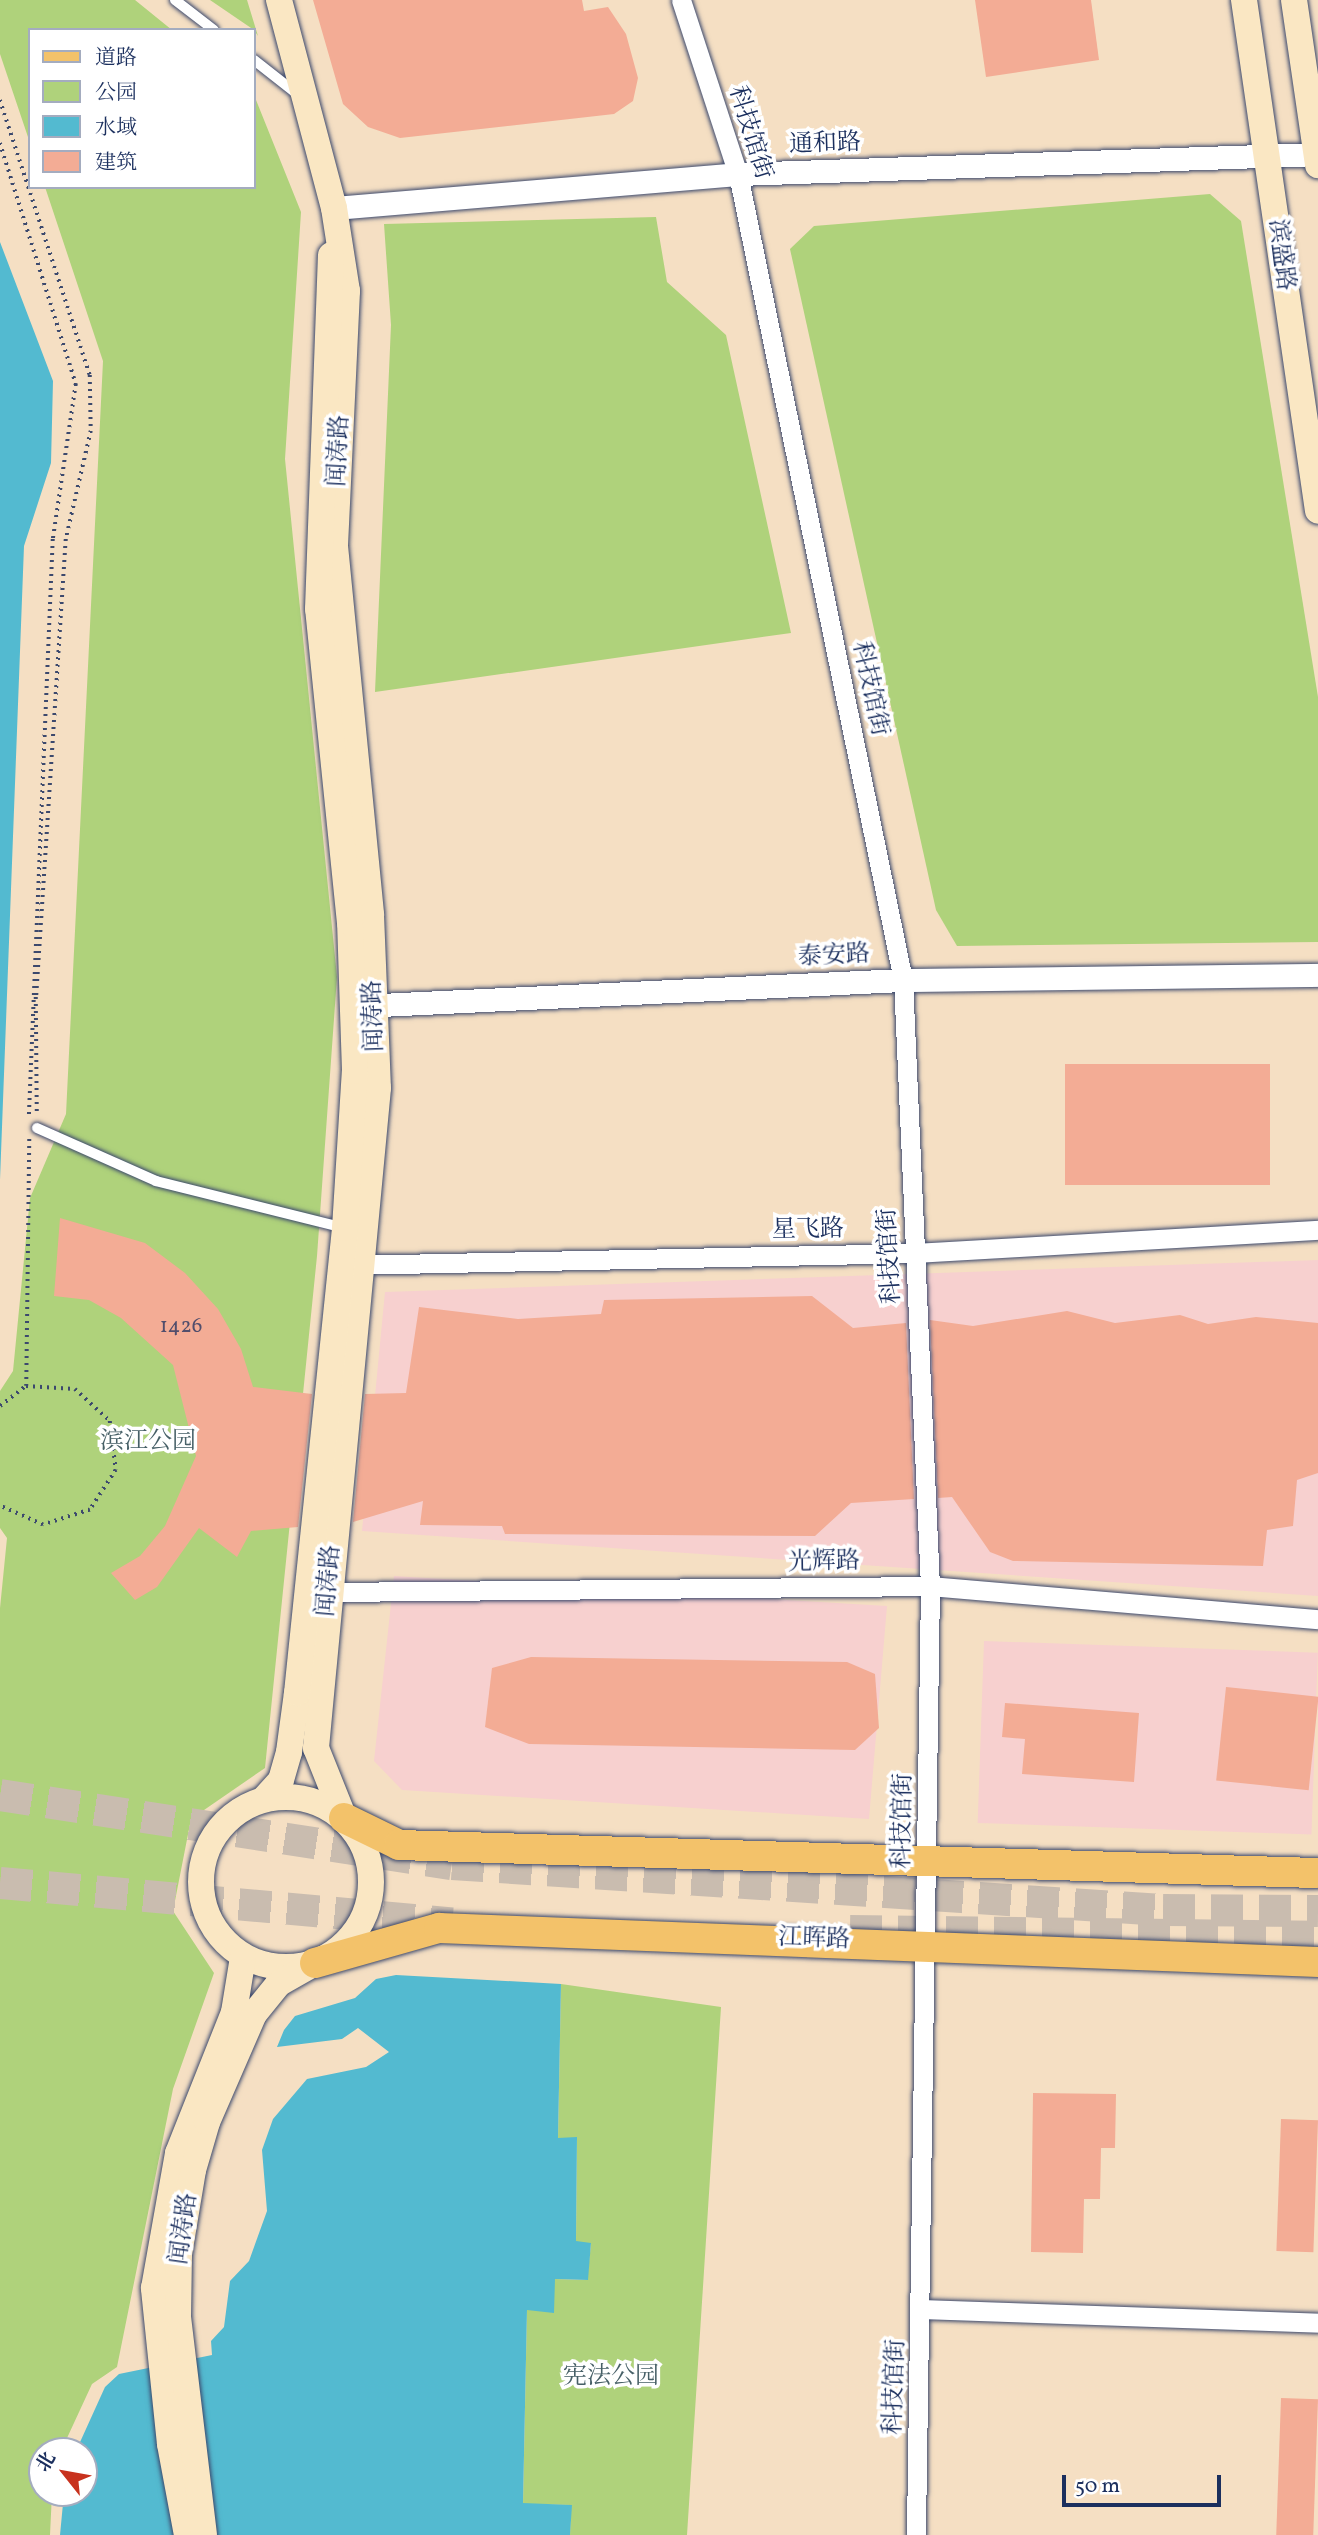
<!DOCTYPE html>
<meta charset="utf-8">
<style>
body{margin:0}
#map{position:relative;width:1318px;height:2535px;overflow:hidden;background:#f5dfc3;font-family:Vollkorn,"Noto Serif SC",serif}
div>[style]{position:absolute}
.built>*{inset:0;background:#f7d0cf;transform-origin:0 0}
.green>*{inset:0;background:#afd27b}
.water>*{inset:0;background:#53bad0}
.building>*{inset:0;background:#f3ac95;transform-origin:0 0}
.trunk-tunnel>*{height:32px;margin-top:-16px;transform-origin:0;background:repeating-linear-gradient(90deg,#c9bcaf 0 32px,transparent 0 48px)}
.path>*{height:3.5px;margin-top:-1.75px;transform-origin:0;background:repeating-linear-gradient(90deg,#3c496d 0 2px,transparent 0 7px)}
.roads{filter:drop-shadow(0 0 2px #3c496d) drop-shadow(0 0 2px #3c496d)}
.service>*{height:10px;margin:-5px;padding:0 5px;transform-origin:5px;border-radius:5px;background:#fff}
.minor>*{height:19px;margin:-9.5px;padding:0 9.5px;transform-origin:9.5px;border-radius:9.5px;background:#fff}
.tertiary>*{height:23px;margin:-11.5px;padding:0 11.5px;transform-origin:11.5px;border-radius:11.5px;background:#fff}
.secondary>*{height:26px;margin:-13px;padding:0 13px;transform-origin:13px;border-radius:13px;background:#fae7c3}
.secondary>.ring{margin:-13px;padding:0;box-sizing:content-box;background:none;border:26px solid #fae7c3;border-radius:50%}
.primary>*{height:30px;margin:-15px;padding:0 15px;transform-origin:15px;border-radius:15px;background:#f3c26a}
span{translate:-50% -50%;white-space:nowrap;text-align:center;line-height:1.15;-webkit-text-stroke:7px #fff;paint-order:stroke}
.number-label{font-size:21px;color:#514e6c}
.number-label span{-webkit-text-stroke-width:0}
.street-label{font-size:24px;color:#1b2f5e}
.park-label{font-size:24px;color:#476067}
.legend{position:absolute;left:28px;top:28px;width:228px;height:161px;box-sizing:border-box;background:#fff;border:2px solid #a4acbf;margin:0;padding:9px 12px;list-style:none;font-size:21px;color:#1b2f5e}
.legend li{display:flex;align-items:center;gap:14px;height:35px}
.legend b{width:35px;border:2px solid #a4acbf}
.north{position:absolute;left:28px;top:2437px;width:70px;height:70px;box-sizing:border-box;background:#fff;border:2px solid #a4acbf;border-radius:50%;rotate:301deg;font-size:19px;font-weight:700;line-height:28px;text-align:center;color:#1b2f5e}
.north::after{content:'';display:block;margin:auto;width:24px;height:32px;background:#c8321e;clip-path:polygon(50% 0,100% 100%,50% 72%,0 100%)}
.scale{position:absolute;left:1062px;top:2475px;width:159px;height:32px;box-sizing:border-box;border:4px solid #1b2f5e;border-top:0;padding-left:9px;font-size:21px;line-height:24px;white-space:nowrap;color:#1b2f5e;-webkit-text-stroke:5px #fff;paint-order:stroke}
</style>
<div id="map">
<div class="built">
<div style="clip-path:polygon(1318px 1260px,1318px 1596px,362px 1531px,385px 1292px)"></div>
<div style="clip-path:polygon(394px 1576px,887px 1606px,869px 1819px,402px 1790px,374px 1761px)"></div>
<div style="left:984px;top:1641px;width:334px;height:182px;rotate:2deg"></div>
</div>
<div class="green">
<div style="clip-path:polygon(0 0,135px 0,172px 30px,30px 30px,30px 143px,0 54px)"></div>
<div style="clip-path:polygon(210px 0,247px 0,258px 36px,254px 30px)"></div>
<div style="clip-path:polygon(254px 95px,301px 212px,285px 459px,337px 977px,317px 1256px,265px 1768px,191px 1819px,173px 1911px,214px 1973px,173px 2089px,117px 2367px,92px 2384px,61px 2451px,42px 2451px,42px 2493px,52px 2493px,50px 2535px,0 2535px,0 1608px,7px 1538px,0 1528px,0 1391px,13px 1371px,30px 1198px,66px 1114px,103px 361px,45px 187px,254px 187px)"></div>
<div style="clip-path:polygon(1210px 194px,1241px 221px,1318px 697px,1318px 942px,957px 946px,936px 910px,790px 249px,814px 226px)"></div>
<div style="clip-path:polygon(656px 217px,667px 282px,726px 335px,791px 633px,375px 692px,391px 325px,384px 224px)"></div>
<div style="clip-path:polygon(561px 1984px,721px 2007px,687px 2535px,570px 2535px,571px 2505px,523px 2504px,527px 2310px,555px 2279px,587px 2280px,591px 2244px,576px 2242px,577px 2138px,558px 2138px)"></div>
</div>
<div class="water">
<div style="clip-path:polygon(0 242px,53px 381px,51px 463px,24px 546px,0 1180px)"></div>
<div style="clip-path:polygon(396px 1975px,561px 1984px,558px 2138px,577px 2137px,576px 2241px,591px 2243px,588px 2280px,555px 2279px,554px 2313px,527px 2310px,523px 2503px,572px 2505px,570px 2535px,60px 2535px,64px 2493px,84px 2493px,84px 2451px,76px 2451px,105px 2387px,119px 2374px,212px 2355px,211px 2341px,224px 2327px,230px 2281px,249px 2261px,267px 2211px,262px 2150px,273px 2119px,307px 2079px,366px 2067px,389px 2052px,358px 2028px,342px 2039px,277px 2047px,284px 2030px,295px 2016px,355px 1998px,376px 1979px)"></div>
</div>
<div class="building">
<div style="clip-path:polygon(313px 0,582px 0,584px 11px,608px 7px,626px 34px,638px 78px,633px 101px,614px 114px,400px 138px,368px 127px,343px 104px)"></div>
<div style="clip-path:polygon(975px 0,1091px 0,1099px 60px,986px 77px)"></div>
<div style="left:1270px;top:1064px;width:121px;height:205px;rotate:90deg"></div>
<div style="clip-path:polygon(60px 1218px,145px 1243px,185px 1273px,218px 1309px,241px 1349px,253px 1387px,312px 1394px,298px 1527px,251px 1531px,237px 1557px,199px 1528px,157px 1587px,135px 1600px,111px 1573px,140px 1556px,165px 1526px,196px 1456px,173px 1365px,121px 1318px,89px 1300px,54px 1296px)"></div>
<div style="clip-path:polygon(812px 1296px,853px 1328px,906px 1323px,914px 1499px,851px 1503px,815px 1536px,505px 1534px,502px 1526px,420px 1525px,423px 1501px,353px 1522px,365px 1394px,406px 1393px,419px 1307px,518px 1319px,601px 1314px,604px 1300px)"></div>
<div style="clip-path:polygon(1067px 1311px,1115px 1323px,1180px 1315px,1208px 1324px,1256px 1317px,1318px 1323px,1318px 1473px,1297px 1480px,1293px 1526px,1267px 1530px,1263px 1566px,1013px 1561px,990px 1552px,952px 1497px,938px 1498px,930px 1320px,973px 1326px)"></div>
<div style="clip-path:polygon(531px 1657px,847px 1662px,875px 1674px,879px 1728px,855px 1750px,529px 1744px,485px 1727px,492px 1668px)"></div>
<div style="left:1226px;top:1687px;width:93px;height:94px;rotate:6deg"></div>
<div style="clip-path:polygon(1005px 1703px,1139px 1713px,1134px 1782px,1022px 1774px,1025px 1739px,1002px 1737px)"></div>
<div style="clip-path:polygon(1033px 2093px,1116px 2094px,1115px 2148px,1101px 2148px,1100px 2199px,1084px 2199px,1083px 2253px,1031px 2252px)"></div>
<div style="left:1281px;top:2119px;width:37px;height:132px;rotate:2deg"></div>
<div style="left:1281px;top:2398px;width:37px;height:137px;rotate:2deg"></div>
</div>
<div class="trunk-tunnel">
<div style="left:0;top:1795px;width:457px;rotate:8.7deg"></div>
<div style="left:452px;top:1864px;width:712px;rotate:3.7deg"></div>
<div style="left:1163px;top:1910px;width:155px;rotate:0.4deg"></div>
<div style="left:0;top:1883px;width:454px;rotate:5.1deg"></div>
<div style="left:850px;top:1931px;width:468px;rotate:0.7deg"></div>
</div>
<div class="path">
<div style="left:0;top:100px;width:289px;rotate:71.9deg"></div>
<div style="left:90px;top:375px;width:56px;rotate:89deg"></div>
<div style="left:91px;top:431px;width:111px;rotate:103deg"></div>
<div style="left:66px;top:539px;width:459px;rotate:93.7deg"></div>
<div style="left:36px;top:997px;width:118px;rotate:89.5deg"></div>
<div style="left:0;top:143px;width:253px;rotate:72.5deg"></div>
<div style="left:76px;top:384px;width:157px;rotate:98.4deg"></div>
<div style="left:53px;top:539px;width:579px;rotate:92.37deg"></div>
<div style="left:26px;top:1386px;width:247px;rotate:-89.3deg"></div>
<div style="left:0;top:1406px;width:33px;rotate:-38deg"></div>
<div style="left:26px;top:1386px;width:49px;rotate:3.5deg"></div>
<div style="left:75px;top:1389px;width:47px;rotate:42.4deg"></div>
<div style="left:110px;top:1421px;width:49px;rotate:83deg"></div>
<div style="left:116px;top:1470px;width:48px;rotate:123deg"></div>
<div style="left:90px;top:1510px;width:49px;rotate:162.3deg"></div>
<div style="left:43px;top:1525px;width:47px;rotate:-156.2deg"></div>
</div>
<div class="roads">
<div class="service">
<div style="left:175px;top:0;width:49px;rotate:37.6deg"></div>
<div style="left:254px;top:60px;width:53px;rotate:38.2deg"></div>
<div style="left:37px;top:1128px;width:130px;rotate:24deg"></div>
<div style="left:156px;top:1181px;width:195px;rotate:14deg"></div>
</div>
<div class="minor">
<div style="left:681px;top:0;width:183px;rotate:71.9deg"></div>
<div style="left:738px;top:174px;width:823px;rotate:78.43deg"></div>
<div style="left:903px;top:980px;width:607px;rotate:87.45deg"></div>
<div style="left:930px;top:1586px;width:949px;rotate:90.85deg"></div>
<div style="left:349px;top:1265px;width:566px;rotate:-1.21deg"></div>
<div style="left:915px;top:1253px;width:404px;rotate:-3.3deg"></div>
<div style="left:329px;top:1592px;width:601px;rotate:-0.57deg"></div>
<div style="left:930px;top:1586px;width:389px;rotate:4.9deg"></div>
<div style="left:923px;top:2309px;width:395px;rotate:2deg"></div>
</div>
<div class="tertiary">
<div style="left:334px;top:208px;width:405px;rotate:-4.8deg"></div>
<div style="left:738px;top:174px;width:580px;rotate:-1.97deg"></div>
<div style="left:359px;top:1006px;width:545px;rotate:-2.74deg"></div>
<div style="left:903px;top:980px;width:415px;rotate:-0.7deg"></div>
</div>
<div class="secondary">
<div style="left:279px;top:0;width:215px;rotate:75.2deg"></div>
<div style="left:334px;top:208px;width:84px;rotate:81.1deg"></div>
<div style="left:347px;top:291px;width:255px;rotate:92.7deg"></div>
<div style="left:335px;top:546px;width:371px;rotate:84.4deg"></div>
<div style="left:371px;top:915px;width:173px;rotate:87.7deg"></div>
<div style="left:378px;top:1088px;width:663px;rotate:95.37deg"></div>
<div style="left:316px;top:1748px;width:75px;rotate:68.2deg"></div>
<div style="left:1244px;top:0;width:516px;rotate:81.76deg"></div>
<div style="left:1294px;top:0;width:167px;rotate:81.7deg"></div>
<div class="ring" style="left:201px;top:1797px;width:144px;height:144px"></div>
<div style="left:264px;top:1799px;width:25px;rotate:-48deg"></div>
<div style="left:281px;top:1780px;width:29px;rotate:-74deg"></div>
<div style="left:289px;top:1752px;width:60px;rotate:-82.3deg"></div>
<div style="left:297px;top:1693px;width:467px;rotate:-84.1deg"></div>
<div style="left:345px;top:1228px;width:157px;rotate:-86.4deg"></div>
<div style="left:355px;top:1071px;width:148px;rotate:-91.9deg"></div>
<div style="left:350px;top:923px;width:316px;rotate:-95.8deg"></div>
<div style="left:318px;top:609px;width:354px;rotate:-87.9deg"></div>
<div style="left:187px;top:2535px;width:93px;rotate:-100.6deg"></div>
<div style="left:170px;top:2444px;width:157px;rotate:-95.9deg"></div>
<div style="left:154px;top:2288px;width:137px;rotate:-79.9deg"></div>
<div style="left:178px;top:2153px;width:152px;rotate:-68.3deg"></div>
<div style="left:234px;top:2012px;width:56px;rotate:-80.7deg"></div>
<div style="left:204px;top:2535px;width:220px;rotate:-96.8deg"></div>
<div style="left:178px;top:2317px;width:63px;rotate:-89.1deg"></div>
<div style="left:179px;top:2254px;width:85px;rotate:-80.5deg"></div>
<div style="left:193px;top:2170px;width:50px;rotate:-73.7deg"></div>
<div style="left:207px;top:2122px;width:118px;rotate:-66.5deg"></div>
<div style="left:254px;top:2014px;width:38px;rotate:-51deg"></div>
<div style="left:278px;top:1984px;width:43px;rotate:-29.6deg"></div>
</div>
<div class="primary">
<div style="left:344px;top:1818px;width:61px;rotate:26.1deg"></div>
<div style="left:399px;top:1845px;width:919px;rotate:1.75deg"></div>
<div style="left:315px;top:1963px;width:129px;rotate:-15.8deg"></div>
<div style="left:439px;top:1928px;width:880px;rotate:2.22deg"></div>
</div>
</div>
<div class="number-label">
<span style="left:181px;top:1327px">1426</span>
</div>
<div class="street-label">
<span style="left:749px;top:133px;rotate:73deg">科技馆街</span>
<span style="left:825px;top:145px;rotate:-2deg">通和路</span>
<span style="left:1280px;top:255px;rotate:83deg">滨盛路</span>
<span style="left:340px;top:451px;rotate:-87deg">闻涛路</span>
<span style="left:869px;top:689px;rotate:78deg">科技馆街</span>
<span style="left:834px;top:957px;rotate:-3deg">泰安路</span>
<span style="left:375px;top:1016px;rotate:-92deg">闻涛路</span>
<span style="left:808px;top:1231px;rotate:-1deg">星飞路</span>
<span style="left:891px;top:1256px;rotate:-93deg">科技馆街</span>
<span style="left:824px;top:1563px;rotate:-1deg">光辉路</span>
<span style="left:330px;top:1581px;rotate:-85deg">闻涛路</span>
<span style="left:904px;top:1821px;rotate:-89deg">科技馆街</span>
<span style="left:814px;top:1940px;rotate:2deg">江晖路</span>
<span style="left:185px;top:2229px;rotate:-82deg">闻涛路</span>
<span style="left:896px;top:2387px;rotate:-88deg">科技馆街</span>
</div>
<div class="park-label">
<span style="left:148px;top:1443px">滨江公园</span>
<span style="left:611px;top:2378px">宪法公园</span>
</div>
<ul class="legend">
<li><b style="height:9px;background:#f3c26a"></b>道路</li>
<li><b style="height:19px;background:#afd27b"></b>公园</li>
<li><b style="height:19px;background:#53bad0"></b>水域</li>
<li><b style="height:19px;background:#f3ac95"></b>建筑</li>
</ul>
<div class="north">北</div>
<div class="scale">50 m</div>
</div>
